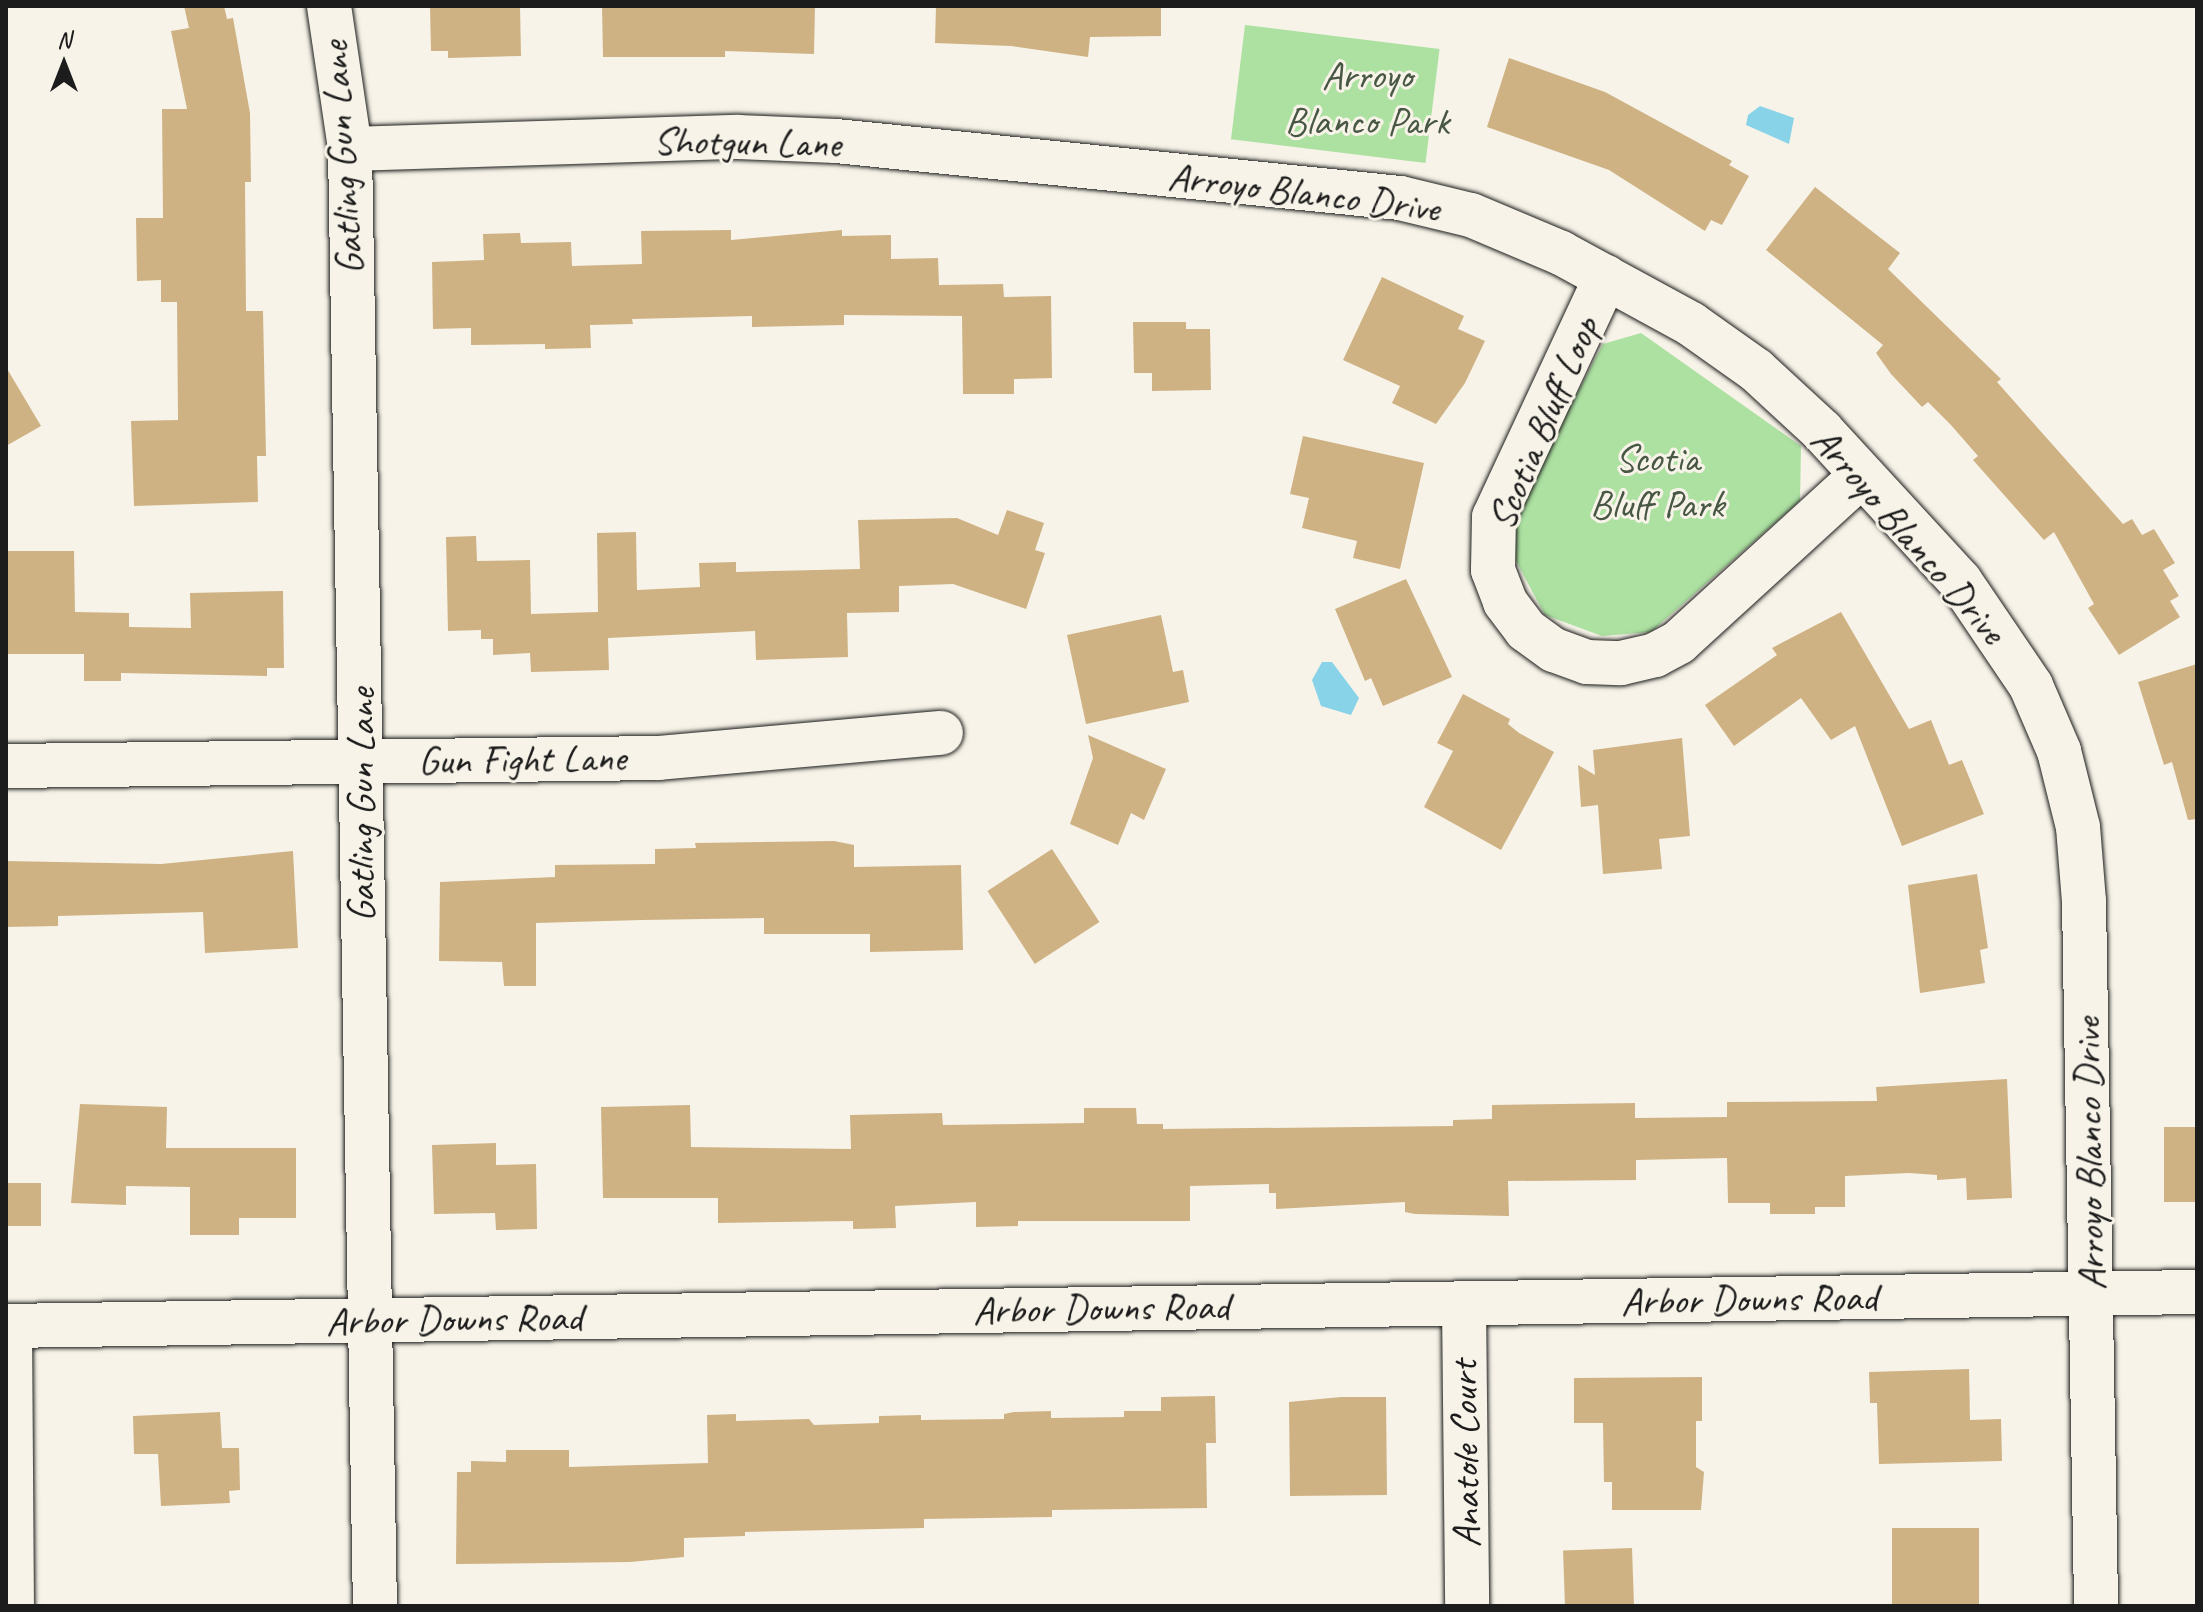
<!DOCTYPE html>
<style>
body{margin:0}
#map{position:relative;width:2203px;height:1612px;overflow:hidden;background:#f7f3e8;font-family:Caveat,sans-serif}
div>[style]{position:absolute}
.green>*{inset:0;background:#ade1a2;transform-origin:0 0}
.water>*{inset:0;background:#89d3e9}
.building>*{inset:0;background:#cfb284;transform-origin:0 0}
.roads{filter:drop-shadow(0 0 2px #1c1c1c) drop-shadow(0 0 2px #1c1c1c)}
.minor>*{height:44px;margin:-22px;padding:0 22px;transform-origin:22px;border-radius:22px;background:#f7f3e8}
span{translate:-50% -50%;white-space:nowrap;text-align:center;line-height:1.15;-webkit-text-stroke:6px #f7f3e8;paint-order:stroke}
.park-label{font-size:40px;color:#485744}
.street-label{font-size:40px;color:#1c1c1c}
.frame{position:absolute;inset:0;border:8px solid #1c1c1c;pointer-events:none}
.north{position:absolute;left:24px;top:24px;width:80px;height:80px;-webkit-text-stroke:6px #f7f3e8;paint-order:stroke;rotate:0deg;font-size:22px;font-weight:700;line-height:32px;text-align:center;color:#1c1c1c}
.north::after{content:'';display:block;margin:auto;width:28px;height:36px;background:#1c1c1c;clip-path:polygon(50% 0,100% 100%,50% 72%,0 100%)}
</style>
<div id="map">
<div class="green">
<div style="left:1245px;top:25px;width:196px;height:115px;rotate:7deg"></div>
<div style="clip-path:polygon(1641px 333px,1801px 446px,1800px 501px,1651px 632px,1602px 636px,1545px 615px,1510px 550px,1514px 513px,1603px 344px)"></div>
</div>
<div class="water">
<div style="clip-path:polygon(1760px 106px,1794px 118px,1789px 144px,1746px 125px,1748px 115px)"></div>
<div style="clip-path:polygon(1322px 662px,1332px 662px,1359px 698px,1351px 715px,1321px 706px,1312px 680px)"></div>
</div>
<div class="building">
<div style="clip-path:polygon(184px 6px,224px 6px,227px 19px,233px 18px,250px 113px,251px 182px,245px 182px,246px 311px,263px 311px,266px 456px,257px 456px,258px 502px,134px 506px,131px 421px,178px 420px,177px 302px,161px 302px,161px 280px,137px 281px,136px 218px,163px 218px,162px 109px,187px 109px,171px 31px,189px 28px)"></div>
<div style="clip-path:polygon(430px 6px,520px 6px,521px 56px,448px 58px,448px 51px,431px 51px)"></div>
<div style="clip-path:polygon(602px 6px,815px 6px,814px 54px,725px 51px,725px 57px,603px 57px)"></div>
<div style="clip-path:polygon(936px 6px,1161px 6px,1161px 36px,1090px 37px,1088px 57px,1011px 46px,935px 43px)"></div>
<div style="clip-path:polygon(1509px 58px,1605px 92px,1732px 161px,1729px 165px,1749px 176px,1722px 225px,1711px 220px,1705px 231px,1609px 170px,1487px 127px)"></div>
<div style="clip-path:polygon(1815px 187px,1900px 253px,1888px 269px,2001px 379px,1997px 382px,2123px 524px,2132px 519px,2142px 535px,2154px 529px,2175px 563px,2163px 570px,2179px 596px,2170px 601px,2180px 617px,2119px 655px,2088px 608px,2094px 604px,2054px 532px,2044px 540px,1973px 460px,1978px 456px,1951px 425px,1928px 402px,1922px 407px,1891px 374px,1876px 353px,1883px 345px,1766px 250px)"></div>
<div style="clip-path:polygon(731px 230px,731px 240px,842px 230px,842px 236px,891px 235px,891px 259px,938px 258px,939px 285px,1003px 284px,1004px 297px,1051px 296px,1052px 378px,1014px 379px,1014px 394px,963px 394px,962px 316px,844px 315px,844px 325px,752px 327px,752px 316px,632px 319px,633px 324px,590px 325px,591px 348px,545px 349px,545px 344px,471px 345px,471px 328px,433px 329px,432px 262px,484px 260px,483px 234px,520px 233px,521px 243px,571px 242px,572px 266px,642px 264px,641px 231px)"></div>
<div style="clip-path:polygon(1382px 277px,1464px 316px,1458px 329px,1485px 341px,1465px 383px,1436px 424px,1392px 403px,1400px 386px,1343px 360px)"></div>
<div style="clip-path:polygon(1133px 322px,1186px 322px,1186px 329px,1210px 329px,1211px 390px,1152px 391px,1152px 373px,1134px 373px)"></div>
<div style="clip-path:polygon(6px 367px,41px 426px,6px 446px)"></div>
<div style="clip-path:polygon(1303px 436px,1424px 463px,1400px 569px,1353px 558px,1357px 541px,1302px 528px,1309px 498px,1290px 494px)"></div>
<div style="clip-path:polygon(1007px 510px,1044px 523px,1035px 550px,1045px 553px,1026px 609px,953px 584px,899px 586px,899px 612px,847px 613px,848px 657px,756px 660px,755px 631px,608px 638px,609px 670px,531px 672px,530px 653px,493px 655px,493px 639px,481px 639px,481px 630px,448px 631px,446px 537px,476px 536px,477px 561px,530px 560px,531px 614px,598px 612px,597px 533px,636px 532px,637px 590px,700px 587px,699px 563px,736px 562px,736px 572px,860px 569px,858px 520px,957px 518px,998px 535px)"></div>
<div style="clip-path:polygon(6px 551px,74px 551px,75px 612px,129px 613px,129px 627px,191px 628px,190px 593px,283px 591px,284px 668px,267px 668px,267px 676px,121px 673px,121px 681px,84px 681px,84px 654px,6px 654px)"></div>
<div style="clip-path:polygon(1406px 579px,1452px 677px,1383px 706px,1371px 678px,1365px 681px,1335px 609px)"></div>
<div style="clip-path:polygon(1841px 612px,1909px 729px,1931px 720px,1949px 765px,1962px 760px,1984px 814px,1902px 846px,1855px 726px,1831px 740px,1801px 698px,1734px 746px,1705px 705px,1777px 655px,1772px 648px)"></div>
<div style="clip-path:polygon(1161px 615px,1173px 672px,1183px 670px,1189px 702px,1086px 724px,1067px 635px)"></div>
<div style="clip-path:polygon(2197px 664px,2197px 819px,2188px 820px,2172px 762px,2164px 765px,2138px 682px)"></div>
<div style="clip-path:polygon(1463px 694px,1510px 719px,1508px 724px,1519px 733px,1554px 752px,1501px 850px,1424px 807px,1453px 751px,1437px 743px)"></div>
<div style="clip-path:polygon(1088px 735px,1166px 769px,1144px 820px,1131px 813px,1118px 845px,1070px 824px,1093px 758px)"></div>
<div style="clip-path:polygon(1682px 738px,1690px 836px,1659px 839px,1662px 869px,1603px 874px,1598px 805px,1581px 807px,1578px 765px,1595px 775px,1593px 750px)"></div>
<div style="clip-path:polygon(834px 841px,854px 845px,854px 867px,961px 865px,963px 950px,870px 952px,870px 934px,764px 934px,764px 918px,642px 920px,536px 923px,536px 986px,504px 986px,502px 962px,439px 961px,440px 882px,555px 877px,555px 865px,655px 864px,655px 849px,696px 848px,695px 843px)"></div>
<div style="left:1052px;top:849px;width:87px;height:77px;rotate:57deg"></div>
<div style="clip-path:polygon(293px 851px,298px 948px,205px 953px,203px 912px,58px 916px,58px 926px,6px 927px,6px 861px,161px 864px)"></div>
<div style="clip-path:polygon(1977px 874px,1988px 948px,1980px 950px,1985px 983px,1920px 993px,1908px 885px)"></div>
<div style="clip-path:polygon(2007px 1079px,2012px 1198px,1967px 1200px,1966px 1178px,1937px 1180px,1937px 1175px,1909px 1173px,1845px 1176px,1845px 1207px,1815px 1207px,1815px 1214px,1770px 1214px,1770px 1203px,1728px 1203px,1727px 1158px,1636px 1160px,1636px 1180px,1508px 1181px,1509px 1216px,1415px 1214px,1405px 1212px,1405px 1202px,1276px 1209px,1276px 1193px,1269px 1193px,1269px 1184px,1190px 1186px,1190px 1221px,1018px 1221px,1018px 1226px,976px 1227px,976px 1202px,895px 1206px,896px 1228px,853px 1229px,853px 1221px,718px 1223px,718px 1198px,603px 1198px,601px 1107px,690px 1105px,691px 1147px,851px 1149px,850px 1115px,942px 1113px,943px 1125px,1084px 1123px,1084px 1108px,1136px 1108px,1137px 1124px,1163px 1124px,1163px 1129px,1453px 1126px,1453px 1120px,1492px 1119px,1492px 1105px,1635px 1103px,1635px 1118px,1727px 1117px,1727px 1102px,1877px 1101px,1876px 1087px)"></div>
<div style="clip-path:polygon(80px 1104px,167px 1107px,166px 1148px,296px 1148px,296px 1218px,239px 1218px,239px 1235px,190px 1235px,190px 1187px,126px 1186px,126px 1205px,71px 1203px)"></div>
<div style="left:2197px;top:1127px;width:75px;height:33px;rotate:90deg"></div>
<div style="clip-path:polygon(496px 1143px,496px 1165px,536px 1164px,537px 1229px,496px 1230px,495px 1213px,434px 1214px,432px 1145px)"></div>
<div style="left:41px;top:1183px;width:43px;height:35px;rotate:90deg"></div>
<div style="clip-path:polygon(1969px 1369px,1970px 1420px,2001px 1419px,2002px 1461px,1879px 1464px,1877px 1403px,1870px 1403px,1869px 1372px)"></div>
<div style="clip-path:polygon(1702px 1377px,1702px 1421px,1696px 1421px,1696px 1467px,1704px 1472px,1701px 1510px,1612px 1510px,1612px 1482px,1604px 1482px,1603px 1423px,1574px 1423px,1574px 1378px)"></div>
<div style="clip-path:polygon(1215px 1396px,1216px 1443px,1206px 1443px,1207px 1508px,1052px 1510px,1052px 1517px,924px 1519px,924px 1528px,745px 1532px,745px 1536px,684px 1538px,684px 1557px,630px 1562px,456px 1564px,457px 1472px,471px 1472px,471px 1461px,506px 1462px,506px 1450px,569px 1450px,569px 1467px,708px 1463px,707px 1415px,736px 1414px,736px 1421px,809px 1419px,814px 1425px,879px 1423px,879px 1416px,921px 1415px,921px 1420px,1004px 1419px,1004px 1414px,1014px 1412px,1051px 1411px,1051px 1418px,1124px 1417px,1124px 1411px,1161px 1411px,1161px 1397px)"></div>
<div style="clip-path:polygon(1341px 1397px,1386px 1397px,1387px 1495px,1290px 1496px,1289px 1402px)"></div>
<div style="clip-path:polygon(220px 1412px,222px 1448px,239px 1448px,240px 1490px,229px 1491px,230px 1503px,161px 1506px,158px 1454px,134px 1454px,133px 1416px)"></div>
<div style="left:1892px;top:1528px;width:87px;height:78px"></div>
<div style="left:1632px;top:1548px;width:58px;height:69px;rotate:88deg"></div>
</div>
<div class="roads">
<div class="minor">
<div style="left:329px;top:6px;width:145px;rotate:81.6deg"></div>
<div style="left:350px;top:149px;width:1457px;rotate:89.02deg"></div>
<div style="left:350px;top:149px;width:388px;rotate:-1.8deg"></div>
<div style="left:738px;top:137px;width:98px;rotate:2.3deg"></div>
<div style="left:836px;top:141px;width:567px;rotate:5.77deg"></div>
<div style="left:1400px;top:198px;width:73px;rotate:13.5deg"></div>
<div style="left:1471px;top:215px;width:98px;rotate:22.9deg"></div>
<div style="left:1561px;top:253px;width:148px;rotate:28.6deg"></div>
<div style="left:1691px;top:324px;width:80px;rotate:35.3deg"></div>
<div style="left:1756px;top:370px;width:90px;rotate:42.7deg"></div>
<div style="left:1822px;top:431px;width:204px;rotate:47.4deg"></div>
<div style="left:1960px;top:581px;width:127px;rotate:55.9deg"></div>
<div style="left:2031px;top:686px;width:71px;rotate:66.7deg"></div>
<div style="left:2059px;top:751px;width:78px;rotate:76deg"></div>
<div style="left:2078px;top:827px;width:74px;rotate:85.4deg"></div>
<div style="left:2084px;top:901px;width:705px;rotate:89.02deg"></div>
<div style="left:1606px;top:277px;width:265px;rotate:115deg"></div>
<div style="left:1494px;top:517px;width:53px;rotate:91.1deg"></div>
<div style="left:1493px;top:570px;width:34px;rotate:69deg"></div>
<div style="left:1505px;top:602px;width:35px;rotate:53deg"></div>
<div style="left:1526px;top:630px;width:34px;rotate:36deg"></div>
<div style="left:1554px;top:650px;width:35px;rotate:20deg"></div>
<div style="left:1587px;top:662px;width:34px;rotate:2deg"></div>
<div style="left:1621px;top:663px;width:35px;rotate:-13deg"></div>
<div style="left:1655px;top:655px;width:27px;rotate:-28deg"></div>
<div style="left:1679px;top:642px;width:246px;rotate:-42.4deg"></div>
<div style="left:6px;top:766px;width:653px;rotate:-0.7deg"></div>
<div style="left:659px;top:758px;width:283px;rotate:-5.1deg"></div>
<div style="left:1464px;top:1303px;width:303px;rotate:89.4deg"></div>
<div style="left:6px;top:1326px;width:2191px;rotate:-0.89deg"></div>
<div style="left:10px;top:1326px;width:280px;rotate:89.6deg"></div>
</div>
</div>
<div class="park-label">
<span style="left:1367px;top:98px">Arroyo<br>Blanco Park</span>
<span style="left:1657px;top:481px">Scotia<br>Bluff Park</span>
</div>
<div class="street-label">
<span style="left:747px;top:142px;rotate:1deg">Shotgun Lane</span>
<span style="left:342px;top:158px;rotate:-94deg">Gatling Gun Lane</span>
<span style="left:1304px;top:192px;rotate:7deg">Arroyo Blanco Drive</span>
<span style="left:1543px;top:423px;rotate:-67deg">Scotia Bluff Loop</span>
<span style="left:1909px;top:535px;rotate:49deg">Arroyo Blanco Drive</span>
<span style="left:522px;top:759px;rotate:-1deg">Gun Fight Lane</span>
<span style="left:361px;top:805px;rotate:-90deg">Gatling Gun Lane</span>
<span style="left:2089px;top:1154px;rotate:-91deg">Arroyo Blanco Drive</span>
<span style="left:1749px;top:1299px;rotate:-1deg">Arbor Downs Road</span>
<span style="left:1101px;top:1308px;rotate:-1deg">Arbor Downs Road</span>
<span style="left:454px;top:1319px;rotate:-1deg">Arbor Downs Road</span>
<span style="left:1465px;top:1454px;rotate:-91deg">Anatole Court</span>
</div>
<div class="frame"></div>
<div class="north">N</div>
</div>
